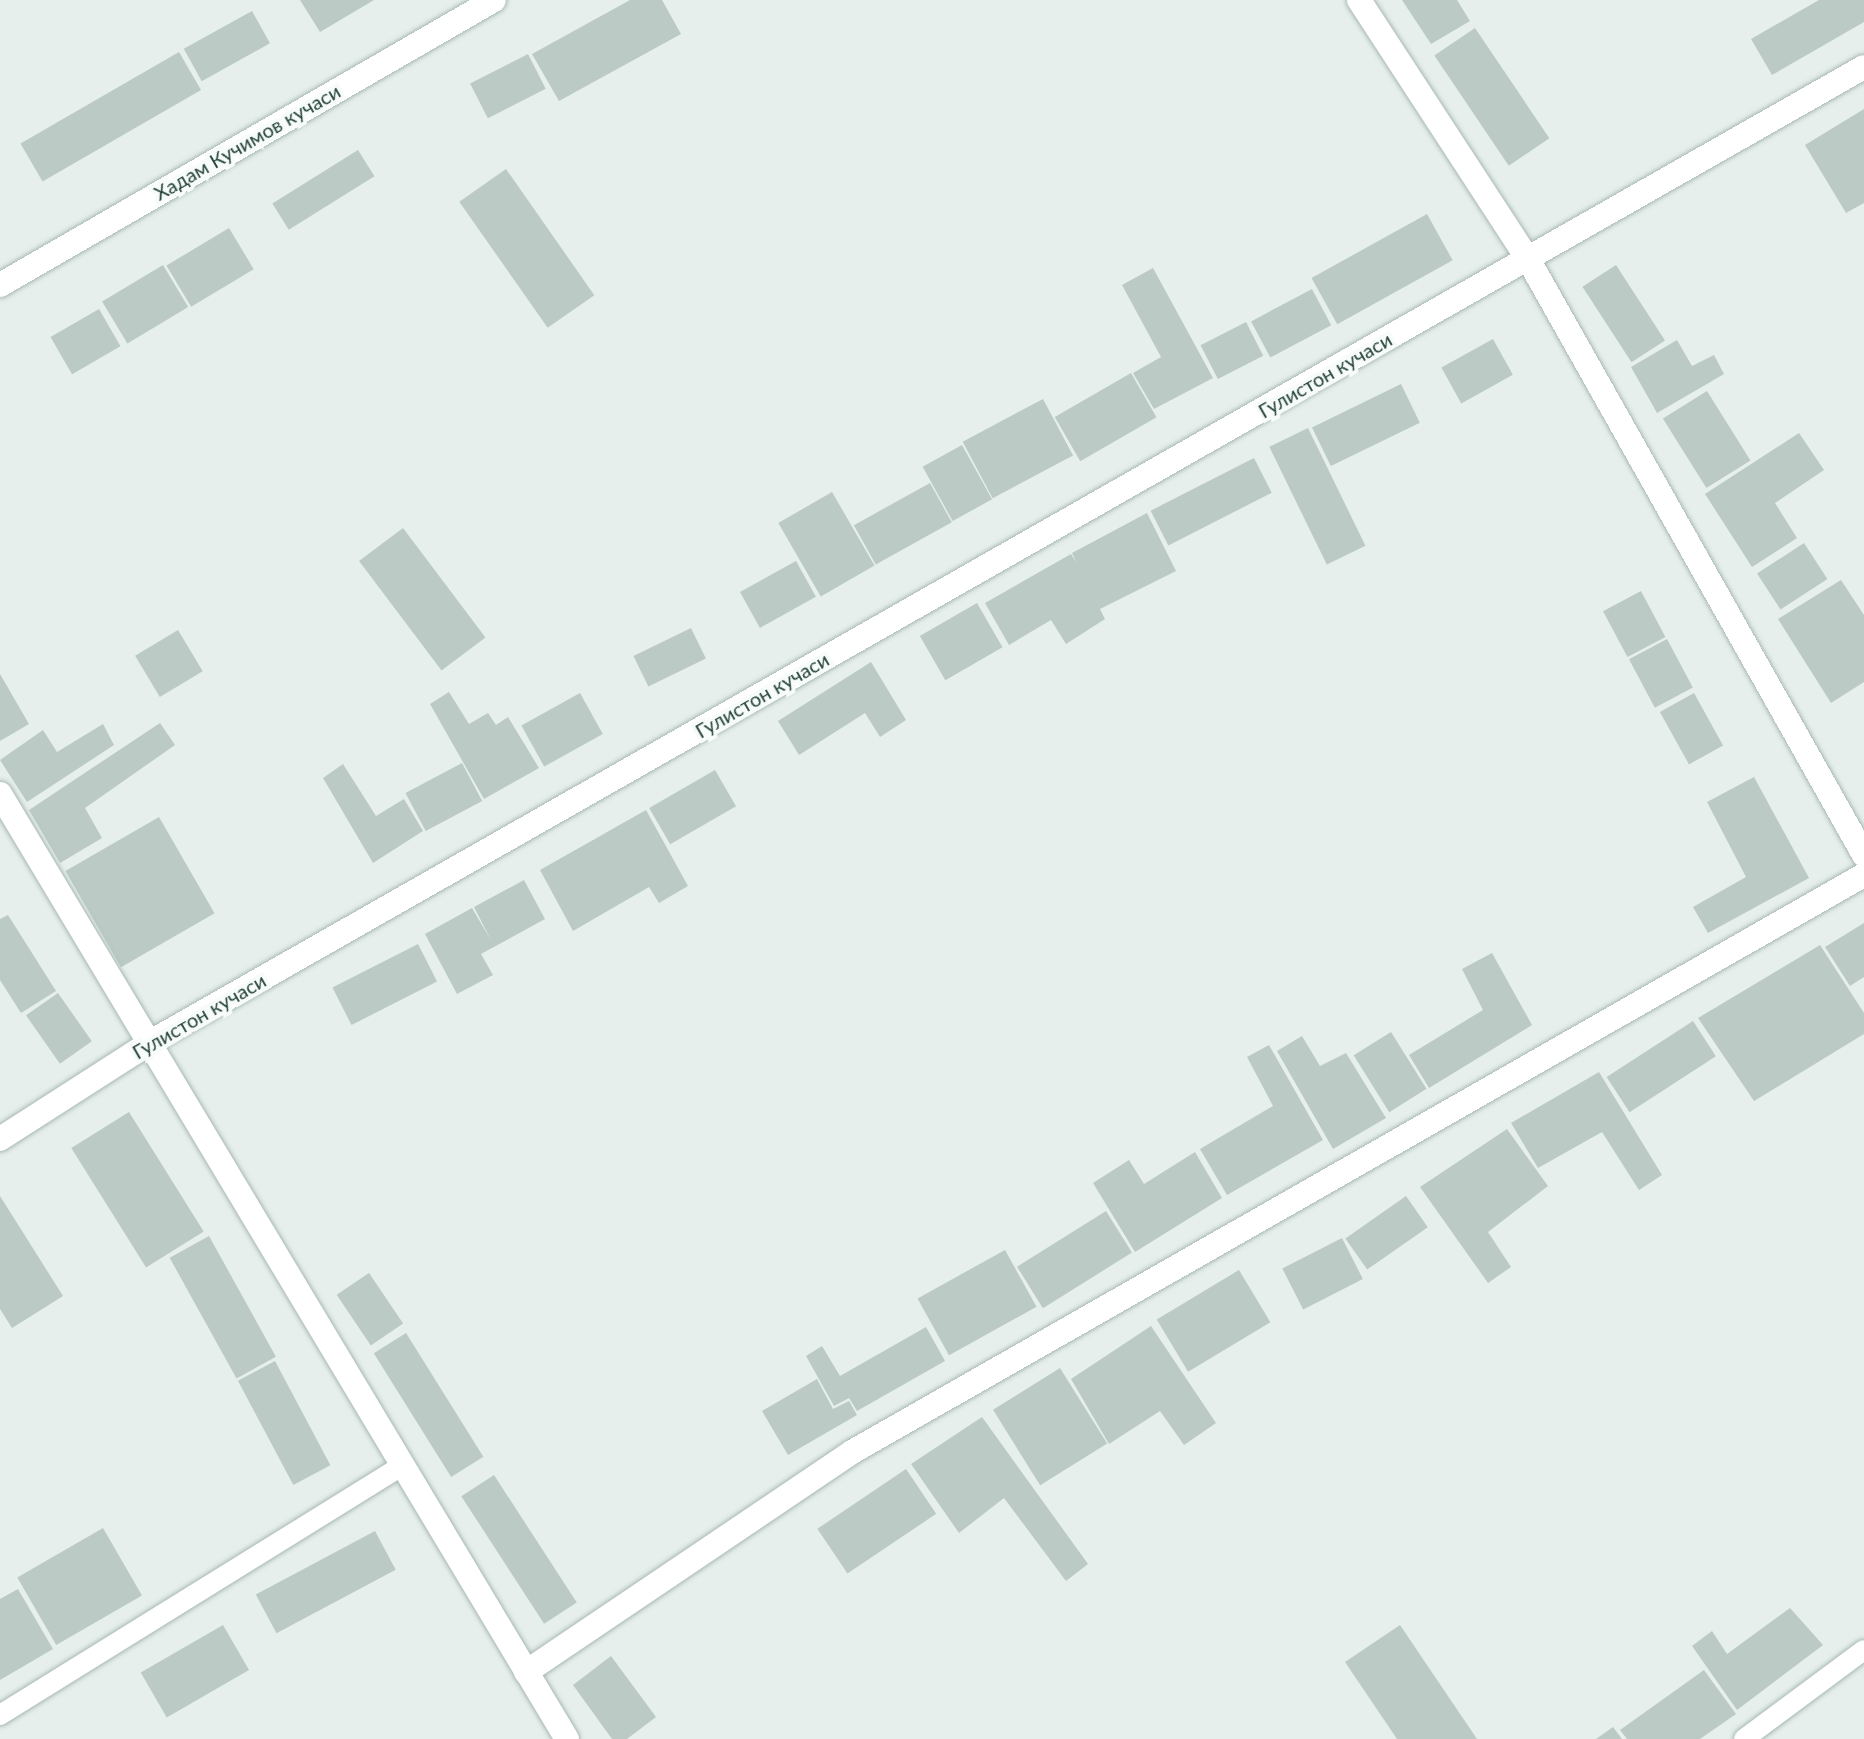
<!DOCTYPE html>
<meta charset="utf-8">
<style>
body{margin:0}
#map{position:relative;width:1864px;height:1739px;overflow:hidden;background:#e6efeb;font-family:Lato,sans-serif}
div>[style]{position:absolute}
.building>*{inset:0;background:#bbcac4;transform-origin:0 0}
.roads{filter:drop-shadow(0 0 2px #a8b8b2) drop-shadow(0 0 2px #a8b8b2)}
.lane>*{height:20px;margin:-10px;padding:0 10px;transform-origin:10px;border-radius:10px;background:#fff}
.street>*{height:24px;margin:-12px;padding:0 12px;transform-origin:12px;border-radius:12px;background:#fff}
span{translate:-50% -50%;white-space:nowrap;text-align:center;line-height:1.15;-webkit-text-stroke:8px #f7fbf9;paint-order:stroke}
.street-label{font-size:20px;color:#24423a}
</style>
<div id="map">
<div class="building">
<div style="clip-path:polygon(300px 0,374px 0,320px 32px)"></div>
<div style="clip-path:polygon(630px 0,662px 0,681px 34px,559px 101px,532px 54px)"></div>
<div style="clip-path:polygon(1402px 0,1457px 0,1470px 21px,1431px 44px)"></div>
<div style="clip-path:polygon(1819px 0,1864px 0,1864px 22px,1772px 75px,1751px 39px)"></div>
<div style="left:252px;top:11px;width:37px;height:78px;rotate:61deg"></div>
<div style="left:1475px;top:28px;width:133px;height:49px;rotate:56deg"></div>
<div style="left:179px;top:52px;width:44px;height:183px;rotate:60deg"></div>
<div style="left:528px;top:54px;width:39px;height:65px;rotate:63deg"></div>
<div style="clip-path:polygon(1864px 109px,1864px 203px,1846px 213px,1805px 145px)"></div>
<div style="left:358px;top:150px;width:31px;height:101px;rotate:58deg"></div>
<div style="left:506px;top:169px;width:154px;height:57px;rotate:55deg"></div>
<div style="left:1427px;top:214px;width:53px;height:132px;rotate:61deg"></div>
<div style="left:229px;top:228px;width:48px;height:73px;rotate:59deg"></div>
<div style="left:163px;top:265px;width:49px;height:71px;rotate:59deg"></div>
<div style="left:1616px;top:265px;width:90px;height:40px;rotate:57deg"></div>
<div style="clip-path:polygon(1153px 268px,1213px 378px,1154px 409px,1133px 373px,1161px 357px,1122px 285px)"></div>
<div style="left:1312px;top:289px;width:41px;height:69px;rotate:62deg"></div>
<div style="left:99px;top:309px;width:43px;height:56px;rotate:60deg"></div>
<div style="left:1246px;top:322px;width:38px;height:51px;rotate:63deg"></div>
<div style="left:1493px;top:339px;width:41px;height:59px;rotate:61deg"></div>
<div style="clip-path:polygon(1677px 340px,1692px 366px,1714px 355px,1724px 374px,1657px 413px,1631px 367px)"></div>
<div style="left:1131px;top:373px;width:51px;height:88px;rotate:60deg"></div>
<div style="left:1401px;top:384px;width:43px;height:99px;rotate:64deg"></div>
<div style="left:1707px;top:391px;width:82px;height:52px;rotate:58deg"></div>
<div style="left:1043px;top:399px;width:64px;height:91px;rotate:62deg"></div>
<div style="left:1308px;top:428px;width:131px;height:43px;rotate:64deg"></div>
<div style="clip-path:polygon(1799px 433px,1824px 470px,1775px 503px,1797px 538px,1752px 567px,1705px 494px)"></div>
<div style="left:962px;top:445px;width:62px;height:45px;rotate:61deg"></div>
<div style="left:1254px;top:458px;width:39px;height:116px;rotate:63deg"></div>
<div style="left:930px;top:483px;width:45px;height:87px;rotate:61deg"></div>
<div style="left:832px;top:492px;width:85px;height:62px;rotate:60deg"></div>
<div style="clip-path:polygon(1147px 513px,1176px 571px,1100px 609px,1105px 619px,1066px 644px,1051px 620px,1009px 645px,985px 603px,1071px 554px,1076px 562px,1072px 553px)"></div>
<div style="left:403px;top:528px;width:137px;height:55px;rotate:53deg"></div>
<div style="left:1804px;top:543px;width:43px;height:56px;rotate:57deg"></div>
<div style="left:796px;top:561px;width:41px;height:64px;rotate:61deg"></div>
<div style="clip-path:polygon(1841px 580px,1864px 615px,1864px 682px,1831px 703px,1778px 619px)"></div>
<div style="left:1641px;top:591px;width:52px;height:43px;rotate:62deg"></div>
<div style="left:977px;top:603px;width:51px;height:66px;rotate:60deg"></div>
<div style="left:691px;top:628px;width:34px;height:64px;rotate:64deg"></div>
<div style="left:178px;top:630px;width:48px;height:50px;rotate:59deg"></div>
<div style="left:1667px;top:639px;width:55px;height:43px;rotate:62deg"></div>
<div style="clip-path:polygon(871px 662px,906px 720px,880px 737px,865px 713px,799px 755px,778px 721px)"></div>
<div style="clip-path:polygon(0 674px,29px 724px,0 741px)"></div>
<div style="clip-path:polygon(449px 692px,469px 724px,488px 713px,496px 725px,508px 717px,539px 768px,484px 799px,430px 704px)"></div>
<div style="left:580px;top:693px;width:47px;height:67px;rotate:61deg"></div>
<div style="left:1694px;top:693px;width:60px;height:39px;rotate:61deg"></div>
<div style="clip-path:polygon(160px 723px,175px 745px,85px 808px,102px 838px,60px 863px,29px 810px)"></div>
<div style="clip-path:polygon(103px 724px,114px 745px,27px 802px,0 760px,43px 730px,57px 752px)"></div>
<div style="left:462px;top:763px;width:43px;height:64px;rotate:62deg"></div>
<div style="clip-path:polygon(343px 764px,376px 816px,404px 799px,423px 831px,373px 863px,323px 778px)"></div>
<div style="left:715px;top:770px;width:42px;height:76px;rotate:60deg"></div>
<div style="clip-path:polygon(1754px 777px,1809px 878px,1708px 933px,1693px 907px,1746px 877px,1707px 802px)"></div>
<div style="clip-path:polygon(646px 810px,688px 886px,659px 903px,649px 887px,573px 931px,540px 870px)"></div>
<div style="left:159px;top:817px;width:111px;height:108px;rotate:60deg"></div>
<div style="clip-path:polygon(524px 880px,545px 919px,481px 954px,493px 975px,457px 994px,425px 934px,472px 908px,491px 940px,474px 907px)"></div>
<div style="clip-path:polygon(8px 915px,56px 991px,21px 1013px,0 980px,0 919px)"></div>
<div style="clip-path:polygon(1864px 923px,1864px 977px,1850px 986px,1825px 947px)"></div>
<div style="left:418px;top:944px;width:42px;height:96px;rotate:63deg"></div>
<div style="clip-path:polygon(1820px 945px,1864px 1013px,1864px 1034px,1754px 1101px,1698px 1018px)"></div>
<div style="clip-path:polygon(1492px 953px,1532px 1025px,1429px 1088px,1409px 1055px,1483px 1010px,1462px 969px)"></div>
<div style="left:58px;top:993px;width:59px;height:39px;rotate:55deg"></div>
<div style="left:1693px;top:1021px;width:42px;height:103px;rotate:57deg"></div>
<div style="left:1391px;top:1032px;width:67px;height:44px;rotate:58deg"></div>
<div style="clip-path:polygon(1302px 1036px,1320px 1066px,1346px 1053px,1386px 1118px,1333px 1149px,1277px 1051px)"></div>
<div style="clip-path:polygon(1269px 1045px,1323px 1140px,1227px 1195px,1200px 1149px,1273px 1106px,1247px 1057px)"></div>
<div style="clip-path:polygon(1599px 1072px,1662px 1175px,1639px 1190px,1602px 1132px,1538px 1168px,1511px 1123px)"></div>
<div style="left:129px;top:1112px;width:141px;height:68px;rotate:58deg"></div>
<div style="clip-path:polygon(1507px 1129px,1548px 1186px,1488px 1232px,1511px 1267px,1488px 1283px,1420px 1187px)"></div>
<div style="clip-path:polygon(1195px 1152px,1222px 1198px,1135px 1252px,1093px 1183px,1129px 1160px,1144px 1184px)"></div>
<div style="clip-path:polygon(0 1196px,63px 1296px,12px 1328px,0 1309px)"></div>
<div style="left:1406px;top:1196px;width:38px;height:74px;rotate:55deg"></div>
<div style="left:1106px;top:1211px;width:49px;height:105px;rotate:58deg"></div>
<div style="left:209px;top:1236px;width:138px;height:45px;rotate:61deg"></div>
<div style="left:1342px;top:1238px;width:46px;height:67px;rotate:63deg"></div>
<div style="left:1005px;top:1250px;width:65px;height:100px;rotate:61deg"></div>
<div style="left:1239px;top:1270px;width:61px;height:96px;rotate:59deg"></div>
<div style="left:369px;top:1273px;width:61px;height:39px;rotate:56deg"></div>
<div style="clip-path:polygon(1151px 1326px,1216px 1423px,1184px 1445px,1160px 1411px,1109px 1444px,1071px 1379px)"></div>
<div style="clip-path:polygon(926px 1327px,945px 1361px,857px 1411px,849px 1398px,834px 1406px,806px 1356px,822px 1346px,840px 1376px)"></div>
<div style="left:406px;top:1333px;width:146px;height:38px;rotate:58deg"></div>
<div style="left:275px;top:1361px;width:118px;height:42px;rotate:62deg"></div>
<div style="left:1060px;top:1368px;width:89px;height:79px;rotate:58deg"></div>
<div style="clip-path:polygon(817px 1379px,833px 1409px,849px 1401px,857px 1415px,788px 1455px,762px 1411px)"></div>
<div style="clip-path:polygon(982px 1417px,1088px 1564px,1066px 1581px,1004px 1498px,959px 1533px,911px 1464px)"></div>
<div style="left:906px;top:1469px;width:54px;height:107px;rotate:56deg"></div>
<div style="left:494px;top:1475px;width:152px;height:39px;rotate:57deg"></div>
<div style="left:103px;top:1528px;width:78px;height:99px;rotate:60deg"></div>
<div style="left:375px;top:1531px;width:44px;height:135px;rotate:62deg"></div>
<div style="clip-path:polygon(18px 1589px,53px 1649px,0 1680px,0 1599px)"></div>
<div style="clip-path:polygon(1790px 1608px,1823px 1645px,1737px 1710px,1692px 1646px,1712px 1631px,1727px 1654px)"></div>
<div style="left:223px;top:1625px;width:52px;height:95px;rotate:60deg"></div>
<div style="clip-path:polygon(1400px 1625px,1477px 1739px,1397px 1739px,1345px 1662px)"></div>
<div style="clip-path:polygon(611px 1656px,656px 1717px,627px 1739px,612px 1739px,573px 1685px)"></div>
<div style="clip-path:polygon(1704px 1670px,1736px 1714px,1700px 1739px,1627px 1739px,1620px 1730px)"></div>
<div style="clip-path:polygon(1613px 1727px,1622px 1739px,1596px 1739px)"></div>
</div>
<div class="roads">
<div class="lane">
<div style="left:0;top:1715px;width:469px;rotate:-31.8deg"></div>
<div style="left:1744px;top:1739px;width:149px;rotate:-36.6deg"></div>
</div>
<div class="street">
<div style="left:1359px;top:0;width:309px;rotate:56.9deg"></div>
<div style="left:1528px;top:259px;width:684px;rotate:60.59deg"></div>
<div style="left:0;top:285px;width:570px;rotate:-29.98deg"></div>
<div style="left:0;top:794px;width:1102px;rotate:59.04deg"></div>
<div style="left:0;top:1139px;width:183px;rotate:-32.7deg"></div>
<div style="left:154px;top:1040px;width:1967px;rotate:-29.64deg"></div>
<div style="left:526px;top:1672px;width:393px;rotate:-34deg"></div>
<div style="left:852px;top:1452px;width:1165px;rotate:-29.69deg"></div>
</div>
</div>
<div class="street-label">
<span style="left:247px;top:142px;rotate:-30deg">Хадам Кучимов кучаси</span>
<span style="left:1325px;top:375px;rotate:-30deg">Гулистон кучаси</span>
<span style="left:762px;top:695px;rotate:-30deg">Гулистон кучаси</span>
<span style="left:199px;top:1016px;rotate:-30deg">Гулистон кучаси</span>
</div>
</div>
